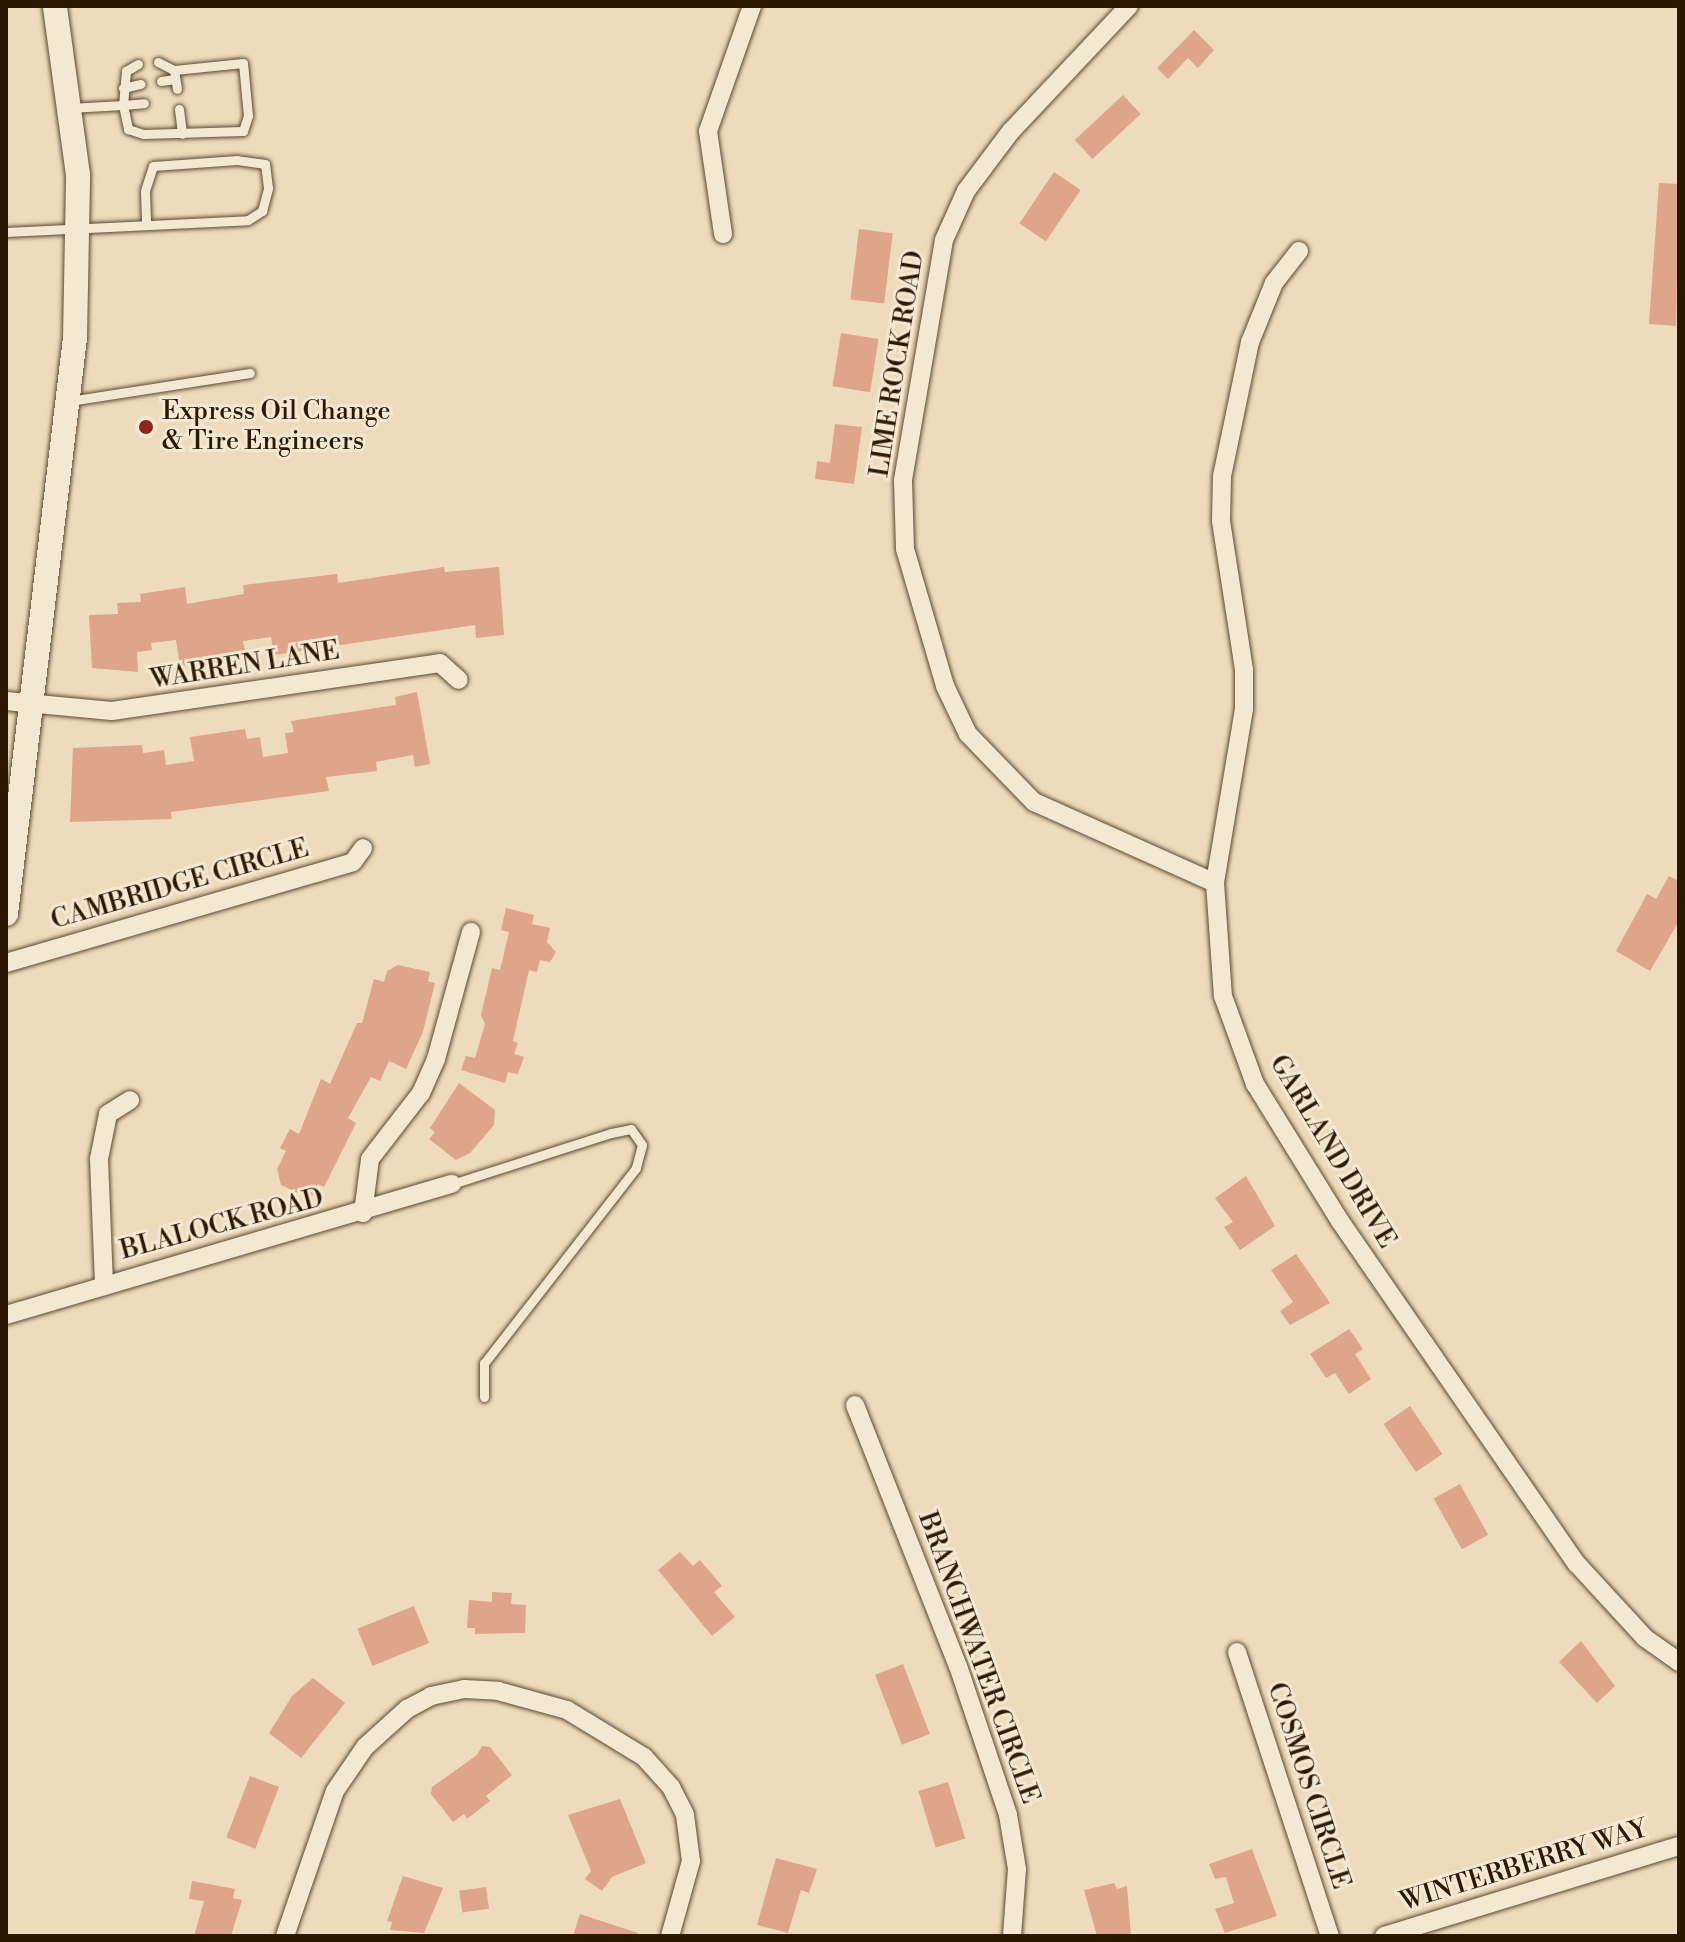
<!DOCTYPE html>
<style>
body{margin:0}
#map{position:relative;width:1685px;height:1942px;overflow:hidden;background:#eedbbb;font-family:"Libre Bodoni",serif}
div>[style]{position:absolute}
.building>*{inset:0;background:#dfa48c;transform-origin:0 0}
.roads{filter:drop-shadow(0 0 2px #5c4a31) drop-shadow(0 0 2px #5c4a31)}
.service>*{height:9px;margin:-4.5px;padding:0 4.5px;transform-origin:4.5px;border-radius:4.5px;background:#f4e8d3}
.minor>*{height:18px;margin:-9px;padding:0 9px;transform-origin:9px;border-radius:9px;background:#f4e8d3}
.secondary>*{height:24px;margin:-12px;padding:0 12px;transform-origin:12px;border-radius:12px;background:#f4e8d3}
.dots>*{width:22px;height:22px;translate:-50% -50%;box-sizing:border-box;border:4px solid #f4e8d3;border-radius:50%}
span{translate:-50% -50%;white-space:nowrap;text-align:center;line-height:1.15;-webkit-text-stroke:6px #f4e8d3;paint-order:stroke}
.street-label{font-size:26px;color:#2c1903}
.poi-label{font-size:26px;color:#2c1903}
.left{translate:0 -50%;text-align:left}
.frame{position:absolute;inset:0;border:8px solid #2c1903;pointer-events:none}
</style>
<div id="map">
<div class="building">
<div style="clip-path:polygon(1194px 30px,1214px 50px,1198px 68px,1188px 58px,1168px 79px,1157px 68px)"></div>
<div style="left:1123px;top:95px;width:26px;height:66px;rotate:47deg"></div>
<div style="left:1054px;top:172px;width:32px;height:62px;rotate:34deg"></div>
<div style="clip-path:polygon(1659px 183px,1679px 184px,1676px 326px,1649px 324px)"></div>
<div style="left:859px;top:229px;width:34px;height:71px;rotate:7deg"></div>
<div style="left:841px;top:333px;width:38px;height:54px;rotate:9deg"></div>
<div style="clip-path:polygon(835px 424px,862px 427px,854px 484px,815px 479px,817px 461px,830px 463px)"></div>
<div style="clip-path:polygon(444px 567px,445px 572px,499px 567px,504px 635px,476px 638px,475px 625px,274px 655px,271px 637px,243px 641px,246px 655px,180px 667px,176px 640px,151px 643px,152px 650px,137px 652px,138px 672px,92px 668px,89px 615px,118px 614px,117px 603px,141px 602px,140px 594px,185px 587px,187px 604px,244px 594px,243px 585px,337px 574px,338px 583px)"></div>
<div style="clip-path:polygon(417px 692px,430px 764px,415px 767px,413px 755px,376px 762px,377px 771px,326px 777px,329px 791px,171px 812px,172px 819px,70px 822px,73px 748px,142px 745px,143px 753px,164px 750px,166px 765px,194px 761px,190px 737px,245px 729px,247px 739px,260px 737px,263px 757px,288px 753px,285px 733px,294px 732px,291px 721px,396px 705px,395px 697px)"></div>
<div style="clip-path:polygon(1669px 876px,1679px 881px,1679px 921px,1650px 971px,1616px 951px,1647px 894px,1656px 899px)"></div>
<div style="clip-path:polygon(506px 908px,534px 915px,532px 924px,550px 928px,547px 942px,556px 952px,550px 962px,540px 960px,537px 972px,529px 970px,513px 1041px,518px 1043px,514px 1054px,524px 1057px,518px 1074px,508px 1072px,505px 1083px,461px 1070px,466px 1056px,475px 1058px,485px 1024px,481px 1015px,492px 968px,500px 970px,509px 932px,501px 930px)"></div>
<div style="clip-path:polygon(398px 965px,430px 972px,428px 981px,435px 983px,423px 1032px,406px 1069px,389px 1061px,380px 1081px,371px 1077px,348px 1118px,356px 1123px,324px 1187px,318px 1184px,311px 1199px,281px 1185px,277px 1169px,286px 1151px,280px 1148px,290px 1129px,299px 1134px,321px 1079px,330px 1084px,357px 1023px,362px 1023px,374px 979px,384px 982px,387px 971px)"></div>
<div style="clip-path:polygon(459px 1083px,495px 1110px,494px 1125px,470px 1153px,456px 1160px,429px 1139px,435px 1132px,430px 1128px)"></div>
<div style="clip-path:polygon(1246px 1176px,1275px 1226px,1240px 1250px,1224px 1227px,1233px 1222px,1215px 1198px)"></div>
<div style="clip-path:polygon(1296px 1254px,1330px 1303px,1290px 1325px,1280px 1311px,1293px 1302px,1271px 1270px)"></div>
<div style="clip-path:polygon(1349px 1329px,1363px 1349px,1355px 1354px,1371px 1379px,1349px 1394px,1335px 1373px,1326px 1378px,1310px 1354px)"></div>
<div style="left:1410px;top:1406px;width:58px;height:32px;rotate:56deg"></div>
<div style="left:1460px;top:1484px;width:58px;height:30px;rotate:61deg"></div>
<div style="clip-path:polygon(680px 1552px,693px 1566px,700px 1560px,722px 1586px,714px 1592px,735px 1617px,712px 1636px,658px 1570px)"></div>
<div style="clip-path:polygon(492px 1592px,512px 1593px,511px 1604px,526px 1605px,525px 1633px,475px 1634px,475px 1628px,467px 1628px,469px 1600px,492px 1602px)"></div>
<div style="left:414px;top:1606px;width:40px;height:61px;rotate:68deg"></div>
<div style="clip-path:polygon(1581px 1641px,1615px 1686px,1597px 1703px,1559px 1662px)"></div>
<div style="left:903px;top:1664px;width:75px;height:30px;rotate:69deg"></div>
<div style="clip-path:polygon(313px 1678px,345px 1703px,301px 1758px,269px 1733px,292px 1696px)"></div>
<div style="clip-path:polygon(482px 1746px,490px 1747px,512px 1775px,486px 1796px,490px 1801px,467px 1819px,464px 1814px,453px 1822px,431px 1794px,432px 1787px,477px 1755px)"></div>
<div style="left:250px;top:1776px;width:31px;height:66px;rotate:21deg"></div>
<div style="left:948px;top:1782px;width:59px;height:31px;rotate:73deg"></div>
<div style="clip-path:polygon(620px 1799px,646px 1863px,612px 1877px,602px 1891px,585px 1879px,591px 1871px,568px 1815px)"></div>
<div style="clip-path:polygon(1252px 1849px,1277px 1916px,1225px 1933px,1215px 1909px,1234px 1903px,1226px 1877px,1215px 1879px,1209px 1864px)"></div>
<div style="clip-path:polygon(776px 1858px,817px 1869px,809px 1893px,801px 1890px,788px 1933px,757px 1925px)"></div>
<div style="clip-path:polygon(403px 1876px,443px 1888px,424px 1933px,390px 1930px,392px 1922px,387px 1921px)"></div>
<div style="clip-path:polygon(192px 1881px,235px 1889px,233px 1898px,242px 1900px,231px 1936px,194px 1936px,204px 1901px,189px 1899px)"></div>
<div style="clip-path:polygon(1114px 1883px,1117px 1889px,1127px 1886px,1131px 1936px,1097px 1936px,1084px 1890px)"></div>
<div style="left:486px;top:1887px;width:22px;height:27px;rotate:82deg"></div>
<div style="clip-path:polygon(580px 1914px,638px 1933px,637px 1936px,573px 1936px)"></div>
</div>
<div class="roads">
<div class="service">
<div style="left:158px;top:62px;width:18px;rotate:27deg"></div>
<div style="left:138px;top:64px;width:14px;rotate:150deg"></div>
<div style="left:126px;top:71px;width:34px;rotate:95deg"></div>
<div style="left:123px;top:105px;width:21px;rotate:-5deg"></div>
<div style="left:161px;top:81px;width:14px;rotate:-8deg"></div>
<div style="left:123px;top:88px;width:18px;rotate:-13deg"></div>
<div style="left:69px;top:108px;width:54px;rotate:-3.2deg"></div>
<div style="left:123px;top:105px;width:25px;rotate:78deg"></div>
<div style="left:128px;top:129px;width:16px;rotate:18deg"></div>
<div style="left:143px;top:134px;width:100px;rotate:-1.7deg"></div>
<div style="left:243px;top:131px;width:16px;rotate:-72deg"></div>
<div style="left:248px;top:116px;width:53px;rotate:-95.4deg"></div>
<div style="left:243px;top:63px;width:69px;rotate:174.2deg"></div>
<div style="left:174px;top:70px;width:19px;rotate:81deg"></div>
<div style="left:179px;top:109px;width:25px;rotate:83deg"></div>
<div style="left:6px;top:232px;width:242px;rotate:-2.8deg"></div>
<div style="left:248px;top:220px;width:17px;rotate:-33deg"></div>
<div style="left:262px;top:211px;width:24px;rotate:-75deg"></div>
<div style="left:268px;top:188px;width:24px;rotate:-97deg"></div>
<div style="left:265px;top:164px;width:28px;rotate:-172deg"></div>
<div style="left:237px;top:160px;width:84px;rotate:175.9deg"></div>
<div style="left:153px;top:166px;width:26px;rotate:108deg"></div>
<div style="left:145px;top:191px;width:33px;rotate:88deg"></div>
<div style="left:69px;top:401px;width:183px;rotate:-8.8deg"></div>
<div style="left:452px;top:1184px;width:167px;rotate:-17.8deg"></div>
<div style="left:611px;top:1133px;width:20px;rotate:-11deg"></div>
<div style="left:631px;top:1129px;width:19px;rotate:55deg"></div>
<div style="left:642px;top:1145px;width:24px;rotate:105deg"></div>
<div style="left:636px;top:1168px;width:247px;rotate:127.9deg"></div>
<div style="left:484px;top:1363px;width:34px;rotate:90deg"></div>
</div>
<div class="minor">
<div style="left:1129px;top:6px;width:172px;rotate:133.3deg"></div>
<div style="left:1011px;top:131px;width:75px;rotate:126.9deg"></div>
<div style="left:966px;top:191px;width:54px;rotate:114.2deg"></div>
<div style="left:944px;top:240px;width:244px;rotate:99.7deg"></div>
<div style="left:903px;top:481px;width:68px;rotate:88.3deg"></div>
<div style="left:905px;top:549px;width:143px;rotate:73.7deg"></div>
<div style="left:945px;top:686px;width:53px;rotate:64.4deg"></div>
<div style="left:968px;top:734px;width:95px;rotate:45.9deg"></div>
<div style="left:1034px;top:802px;width:198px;rotate:24.1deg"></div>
<div style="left:723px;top:234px;width:104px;rotate:-98.3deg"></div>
<div style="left:708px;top:131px;width:133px;rotate:-70.6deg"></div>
<div style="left:1299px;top:251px;width:41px;rotate:128deg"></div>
<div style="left:1274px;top:283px;width:64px;rotate:112.1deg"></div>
<div style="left:1250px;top:342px;width:137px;rotate:101.8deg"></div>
<div style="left:1222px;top:476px;width:45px;rotate:91.3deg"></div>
<div style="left:1221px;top:521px;width:151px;rotate:81.2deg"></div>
<div style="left:1244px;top:670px;width:39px;rotate:90deg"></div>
<div style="left:1244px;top:709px;width:176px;rotate:99.5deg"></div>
<div style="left:1215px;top:883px;width:113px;rotate:86deg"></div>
<div style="left:1223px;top:996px;width:94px;rotate:70deg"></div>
<div style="left:1255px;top:1084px;width:161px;rotate:58.2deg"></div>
<div style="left:1340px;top:1221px;width:417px;rotate:55.4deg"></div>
<div style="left:1577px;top:1564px;width:100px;rotate:47.4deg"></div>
<div style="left:1645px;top:1638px;width:42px;rotate:35.2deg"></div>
<div style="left:6px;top:701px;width:106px;rotate:5.4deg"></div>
<div style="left:112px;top:711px;width:331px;rotate:-8.3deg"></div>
<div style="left:440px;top:663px;width:25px;rotate:42deg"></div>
<div style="left:6px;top:963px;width:361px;rotate:-16.2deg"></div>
<div style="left:353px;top:862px;width:17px;rotate:-54deg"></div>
<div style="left:363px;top:1213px;width:54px;rotate:-82.6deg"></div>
<div style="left:370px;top:1159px;width:83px;rotate:-52.3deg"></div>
<div style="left:421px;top:1093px;width:37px;rotate:-66deg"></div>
<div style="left:436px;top:1059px;width:132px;rotate:-74.6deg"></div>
<div style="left:104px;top:1284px;width:125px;rotate:-92.3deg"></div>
<div style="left:99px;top:1159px;width:46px;rotate:-78.7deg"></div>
<div style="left:108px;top:1114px;width:26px;rotate:-32deg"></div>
<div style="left:6px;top:1315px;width:465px;rotate:-16.4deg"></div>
<div style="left:855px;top:1405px;width:281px;rotate:68.5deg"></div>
<div style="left:958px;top:1666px;width:157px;rotate:71.4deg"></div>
<div style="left:1008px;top:1815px;width:55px;rotate:80.5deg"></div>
<div style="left:1017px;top:1869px;width:67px;rotate:94.3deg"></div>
<div style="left:1237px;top:1652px;width:299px;rotate:71.9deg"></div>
<div style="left:285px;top:1936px;width:153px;rotate:-71deg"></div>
<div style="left:335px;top:1791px;width:53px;rotate:-55.7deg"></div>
<div style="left:365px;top:1747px;width:57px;rotate:-42.1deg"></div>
<div style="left:407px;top:1709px;width:27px;rotate:-28deg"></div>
<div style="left:431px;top:1696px;width:34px;rotate:-12deg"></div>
<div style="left:464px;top:1689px;width:34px;rotate:3deg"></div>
<div style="left:498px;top:1691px;width:72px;rotate:15.4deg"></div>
<div style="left:567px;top:1710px;width:90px;rotate:31.4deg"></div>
<div style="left:644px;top:1757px;width:40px;rotate:48deg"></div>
<div style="left:671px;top:1787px;width:31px;rotate:63deg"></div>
<div style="left:685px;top:1815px;width:46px;rotate:82.6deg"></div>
<div style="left:691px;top:1861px;width:78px;rotate:105.6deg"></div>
<div style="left:1384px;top:1936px;width:308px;rotate:-17deg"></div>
</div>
<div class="secondary">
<div style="left:6px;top:914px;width:580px;rotate:-83.17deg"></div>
<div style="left:75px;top:338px;width:163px;rotate:-88.9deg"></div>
<div style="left:78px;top:175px;width:171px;rotate:-97.8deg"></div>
</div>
</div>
<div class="dots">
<div style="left:146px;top:427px;background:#8f2418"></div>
</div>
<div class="street-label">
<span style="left:898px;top:364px;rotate:-81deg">LIME ROCK ROAD</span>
<span style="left:245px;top:666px;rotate:-9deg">WARREN LANE</span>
<span style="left:180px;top:885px;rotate:-16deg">CAMBRIDGE CIRCLE</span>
<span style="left:1332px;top:1152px;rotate:59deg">GARLAND DRIVE</span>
<span style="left:222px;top:1225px;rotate:-15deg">BLALOCK ROAD</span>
<span style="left:978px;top:1658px;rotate:70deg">BRANCHWATER CIRCLE</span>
<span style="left:1308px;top:1786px;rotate:72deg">COSMOS CIRCLE</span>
<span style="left:1524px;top:1866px;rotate:-17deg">WINTERBERRY WAY</span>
</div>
<div class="poi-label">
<span class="left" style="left:162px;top:427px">Express Oil Change<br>&amp; Tire Engineers</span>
</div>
<div class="frame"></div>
</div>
